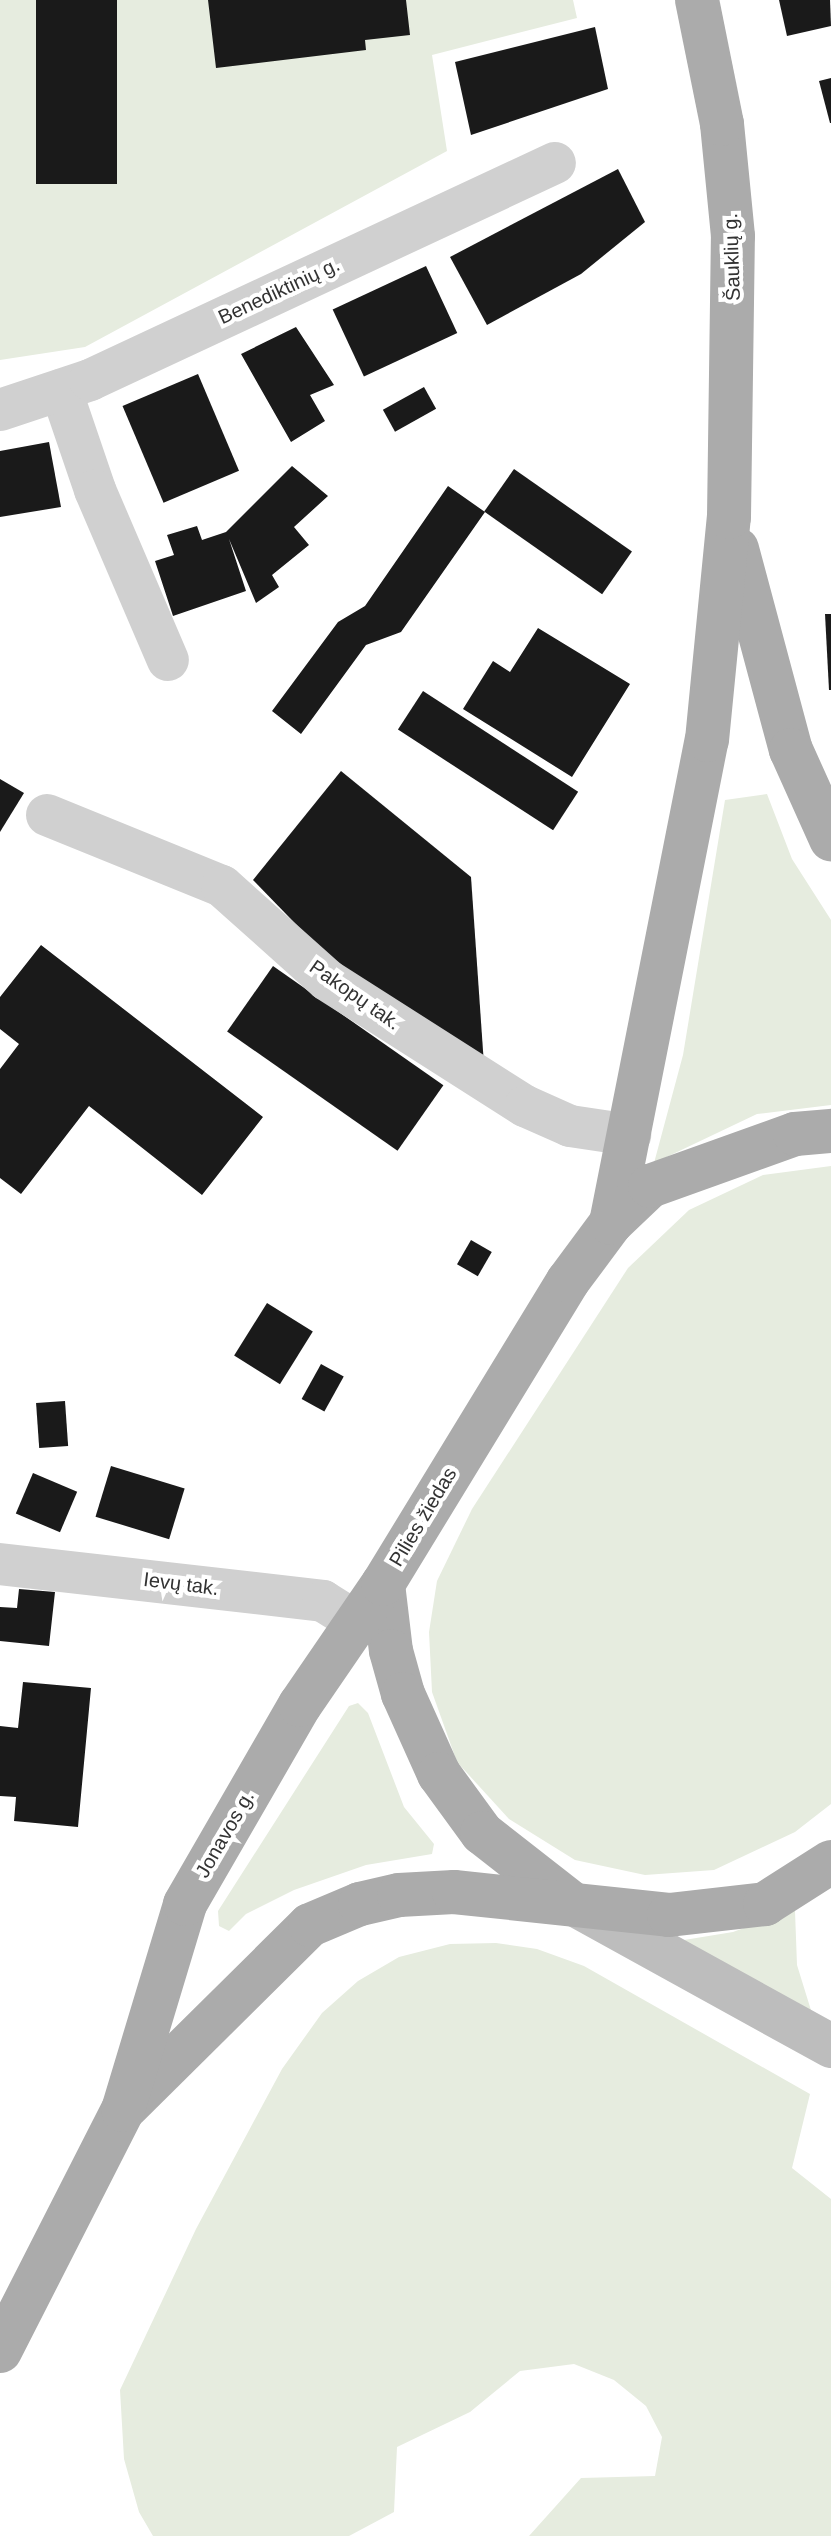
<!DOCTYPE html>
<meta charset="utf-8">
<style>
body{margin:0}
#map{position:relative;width:831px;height:2536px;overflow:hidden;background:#fff;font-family:Helvetica,sans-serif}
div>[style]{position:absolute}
.green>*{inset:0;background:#e6ecdf}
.building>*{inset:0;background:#1a1a1a;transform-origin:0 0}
.minor>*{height:42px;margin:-21px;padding:0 21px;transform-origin:21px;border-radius:21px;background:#d0d0d0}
.secondary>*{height:44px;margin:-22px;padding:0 22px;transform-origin:22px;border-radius:22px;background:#bdbdbd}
.primary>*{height:44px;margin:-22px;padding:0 22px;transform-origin:22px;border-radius:22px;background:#ababab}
span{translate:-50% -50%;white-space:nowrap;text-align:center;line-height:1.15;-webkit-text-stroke:8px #fff;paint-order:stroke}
.street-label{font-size:20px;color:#333}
</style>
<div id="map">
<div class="green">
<div style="clip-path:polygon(0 0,573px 0,577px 18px,432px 55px,447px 151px,85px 347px,0 360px)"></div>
<div style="clip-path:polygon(767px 794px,792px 859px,831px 920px,831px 1105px,757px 1114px,654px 1163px,683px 1055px,725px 800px)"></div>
<div style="clip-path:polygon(831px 1166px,831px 1804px,795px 1832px,714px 1870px,645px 1875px,575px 1860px,509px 1819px,457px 1762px,432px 1692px,429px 1632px,437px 1581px,472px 1509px,628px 1268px,689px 1210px,763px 1175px)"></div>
<div style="clip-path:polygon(358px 1703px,368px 1713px,404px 1807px,434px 1844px,432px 1854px,366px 1865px,294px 1890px,246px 1914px,229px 1931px,219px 1926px,218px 1911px,349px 1706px)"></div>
<div style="clip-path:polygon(789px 1911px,795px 1911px,797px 1965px,814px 2020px,682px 1945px,684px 1940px,733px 1932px)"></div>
<div style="clip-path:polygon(496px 1943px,537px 1949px,584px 1966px,810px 2094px,792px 2168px,831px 2199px,831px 2536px,529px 2536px,581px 2478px,655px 2476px,662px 2437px,646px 2406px,614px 2380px,574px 2364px,520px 2371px,470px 2412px,397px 2447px,394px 2512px,349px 2536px,153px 2536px,139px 2512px,124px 2459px,120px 2390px,196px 2229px,282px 2069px,322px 2013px,358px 1981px,399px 1957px,450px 1944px)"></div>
</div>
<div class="building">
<div style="left:36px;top:0;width:81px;height:184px"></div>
<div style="clip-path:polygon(208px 0,406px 0,410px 35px,365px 40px,366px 50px,216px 68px)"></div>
<div style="clip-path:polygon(779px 0,830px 0,831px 26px,787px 36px)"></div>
<div style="clip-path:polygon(595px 27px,608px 89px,471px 135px,455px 62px)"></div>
<div style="clip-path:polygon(831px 78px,831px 123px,830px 123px,819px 81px)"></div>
<div style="clip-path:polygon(618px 169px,645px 222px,581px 274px,487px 325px,450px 257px)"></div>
<div style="left:426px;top:266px;width:74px;height:103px;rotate:65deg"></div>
<div style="clip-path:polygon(296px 327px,334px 385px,310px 395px,325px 421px,291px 442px,241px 354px)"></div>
<div style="left:198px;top:374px;width:105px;height:82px;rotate:67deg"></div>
<div style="left:424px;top:387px;width:25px;height:47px;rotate:61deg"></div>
<div style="clip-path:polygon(49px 442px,61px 507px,0 517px,0 451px)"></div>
<div style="clip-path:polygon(292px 466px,328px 496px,294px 527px,309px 545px,272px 575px,279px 587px,256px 603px,229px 539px,246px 591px,173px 616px,155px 561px,174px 555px,167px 535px,197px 526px,202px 540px,226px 532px)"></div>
<div style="left:514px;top:469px;width:144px;height:52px;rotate:35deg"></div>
<div style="clip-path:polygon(448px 486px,485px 512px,401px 632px,366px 645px,301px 734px,272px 711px,338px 622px,365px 606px)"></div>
<div style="clip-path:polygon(825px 614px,831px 614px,831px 690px,829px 690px)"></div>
<div style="clip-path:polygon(538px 628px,630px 684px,572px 777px,463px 709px,493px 661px,510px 672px)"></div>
<div style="left:423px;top:691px;width:185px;height:46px;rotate:33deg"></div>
<div style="clip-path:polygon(341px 771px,471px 877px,484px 1065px,351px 981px,253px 880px)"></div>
<div style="clip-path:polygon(0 779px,24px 793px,0 832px)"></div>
<div style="clip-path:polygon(41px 945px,263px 1117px,202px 1195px,89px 1106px,21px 1194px,0 1178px,0 1069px,19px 1044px,0 1029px,0 997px)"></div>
<div style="left:273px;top:966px;width:208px;height:80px;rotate:35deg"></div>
<div style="left:471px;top:1240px;width:24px;height:28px;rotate:30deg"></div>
<div style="left:267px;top:1303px;width:54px;height:62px;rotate:32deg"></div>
<div style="left:321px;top:1364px;width:26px;height:40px;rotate:29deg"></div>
<div style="left:65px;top:1401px;width:45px;height:29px;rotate:86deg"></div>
<div style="left:111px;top:1466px;width:77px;height:53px;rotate:17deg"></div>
<div style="left:33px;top:1473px;width:48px;height:44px;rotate:23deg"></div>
<div style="clip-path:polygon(19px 1589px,55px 1592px,49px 1646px,0 1641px,0 1607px,17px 1608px)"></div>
<div style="clip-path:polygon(23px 1682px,91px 1688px,78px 1827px,14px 1821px,16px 1797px,0 1796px,0 1726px,18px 1728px)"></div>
</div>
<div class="minor">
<div style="left:61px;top:390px;width:106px;rotate:71.2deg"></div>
<div style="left:95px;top:490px;width:185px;rotate:66.8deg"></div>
<div style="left:0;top:410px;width:95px;rotate:-18.4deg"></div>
<div style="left:90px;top:380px;width:513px;rotate:-25.02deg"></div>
<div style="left:47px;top:815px;width:189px;rotate:22.1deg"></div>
<div style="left:222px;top:886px;width:141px;rotate:41.8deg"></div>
<div style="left:327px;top:980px;width:235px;rotate:32.5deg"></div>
<div style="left:525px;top:1106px;width:49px;rotate:24deg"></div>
<div style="left:570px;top:1126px;width:61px;rotate:8.5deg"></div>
<div style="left:0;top:1564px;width:325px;rotate:6.5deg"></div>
<div style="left:323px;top:1601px;width:40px;rotate:32deg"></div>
</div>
<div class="secondary">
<div style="left:574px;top:1904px;width:294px;rotate:28.9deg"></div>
</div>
<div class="primary">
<div style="left:737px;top:549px;width:208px;rotate:75deg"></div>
<div style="left:791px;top:750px;width:98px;rotate:65.8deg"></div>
<div style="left:611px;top:1223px;width:492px;rotate:-78.8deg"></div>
<div style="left:707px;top:740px;width:224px;rotate:-84.4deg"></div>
<div style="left:729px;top:517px;width:281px;rotate:-89.2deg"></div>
<div style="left:733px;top:236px;width:113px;rotate:-95.6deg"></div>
<div style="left:722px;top:124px;width:126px;rotate:-101.4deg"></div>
<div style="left:383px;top:1584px;width:67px;rotate:83.2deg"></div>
<div style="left:391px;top:1651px;width:45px;rotate:74.4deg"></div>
<div style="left:403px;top:1694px;width:88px;rotate:65.8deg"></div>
<div style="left:439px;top:1774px;width:73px;rotate:53.9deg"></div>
<div style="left:482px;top:1833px;width:110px;rotate:38deg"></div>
<div style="left:127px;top:2106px;width:257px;rotate:-44.7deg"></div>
<div style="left:310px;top:1925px;width:54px;rotate:-22.8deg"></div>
<div style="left:360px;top:1904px;width:40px;rotate:-13deg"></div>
<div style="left:399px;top:1895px;width:55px;rotate:-3.1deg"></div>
<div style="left:454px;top:1892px;width:216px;rotate:6.1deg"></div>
<div style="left:669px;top:1915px;width:97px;rotate:-6.5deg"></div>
<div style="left:765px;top:1904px;width:78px;rotate:-32.5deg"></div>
<div style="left:0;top:2351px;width:271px;rotate:-63deg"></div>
<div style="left:123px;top:2110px;width:215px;rotate:-73.2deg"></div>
<div style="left:185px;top:1904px;width:230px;rotate:-60deg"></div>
<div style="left:300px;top:1705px;width:147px;rotate:-55.6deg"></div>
<div style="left:383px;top:1584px;width:355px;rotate:-58.6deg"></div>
<div style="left:568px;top:1281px;width:72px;rotate:-53.4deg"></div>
<div style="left:611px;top:1223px;width:54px;rotate:-43.5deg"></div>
<div style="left:650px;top:1186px;width:154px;rotate:-19.7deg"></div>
<div style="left:795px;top:1134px;width:36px;rotate:-5deg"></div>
</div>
<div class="street-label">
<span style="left:732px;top:257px;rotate:-92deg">Šauklių g.</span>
<span style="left:279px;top:291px;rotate:-25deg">Benediktinių g.</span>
<span style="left:355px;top:995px;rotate:35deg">Pakopų tak.</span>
<span style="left:423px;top:1517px;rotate:-59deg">Pilies žiedas</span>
<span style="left:181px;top:1584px;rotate:7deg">Ievų tak.</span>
<span style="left:225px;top:1834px;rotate:-60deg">Jonavos g.</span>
</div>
</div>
